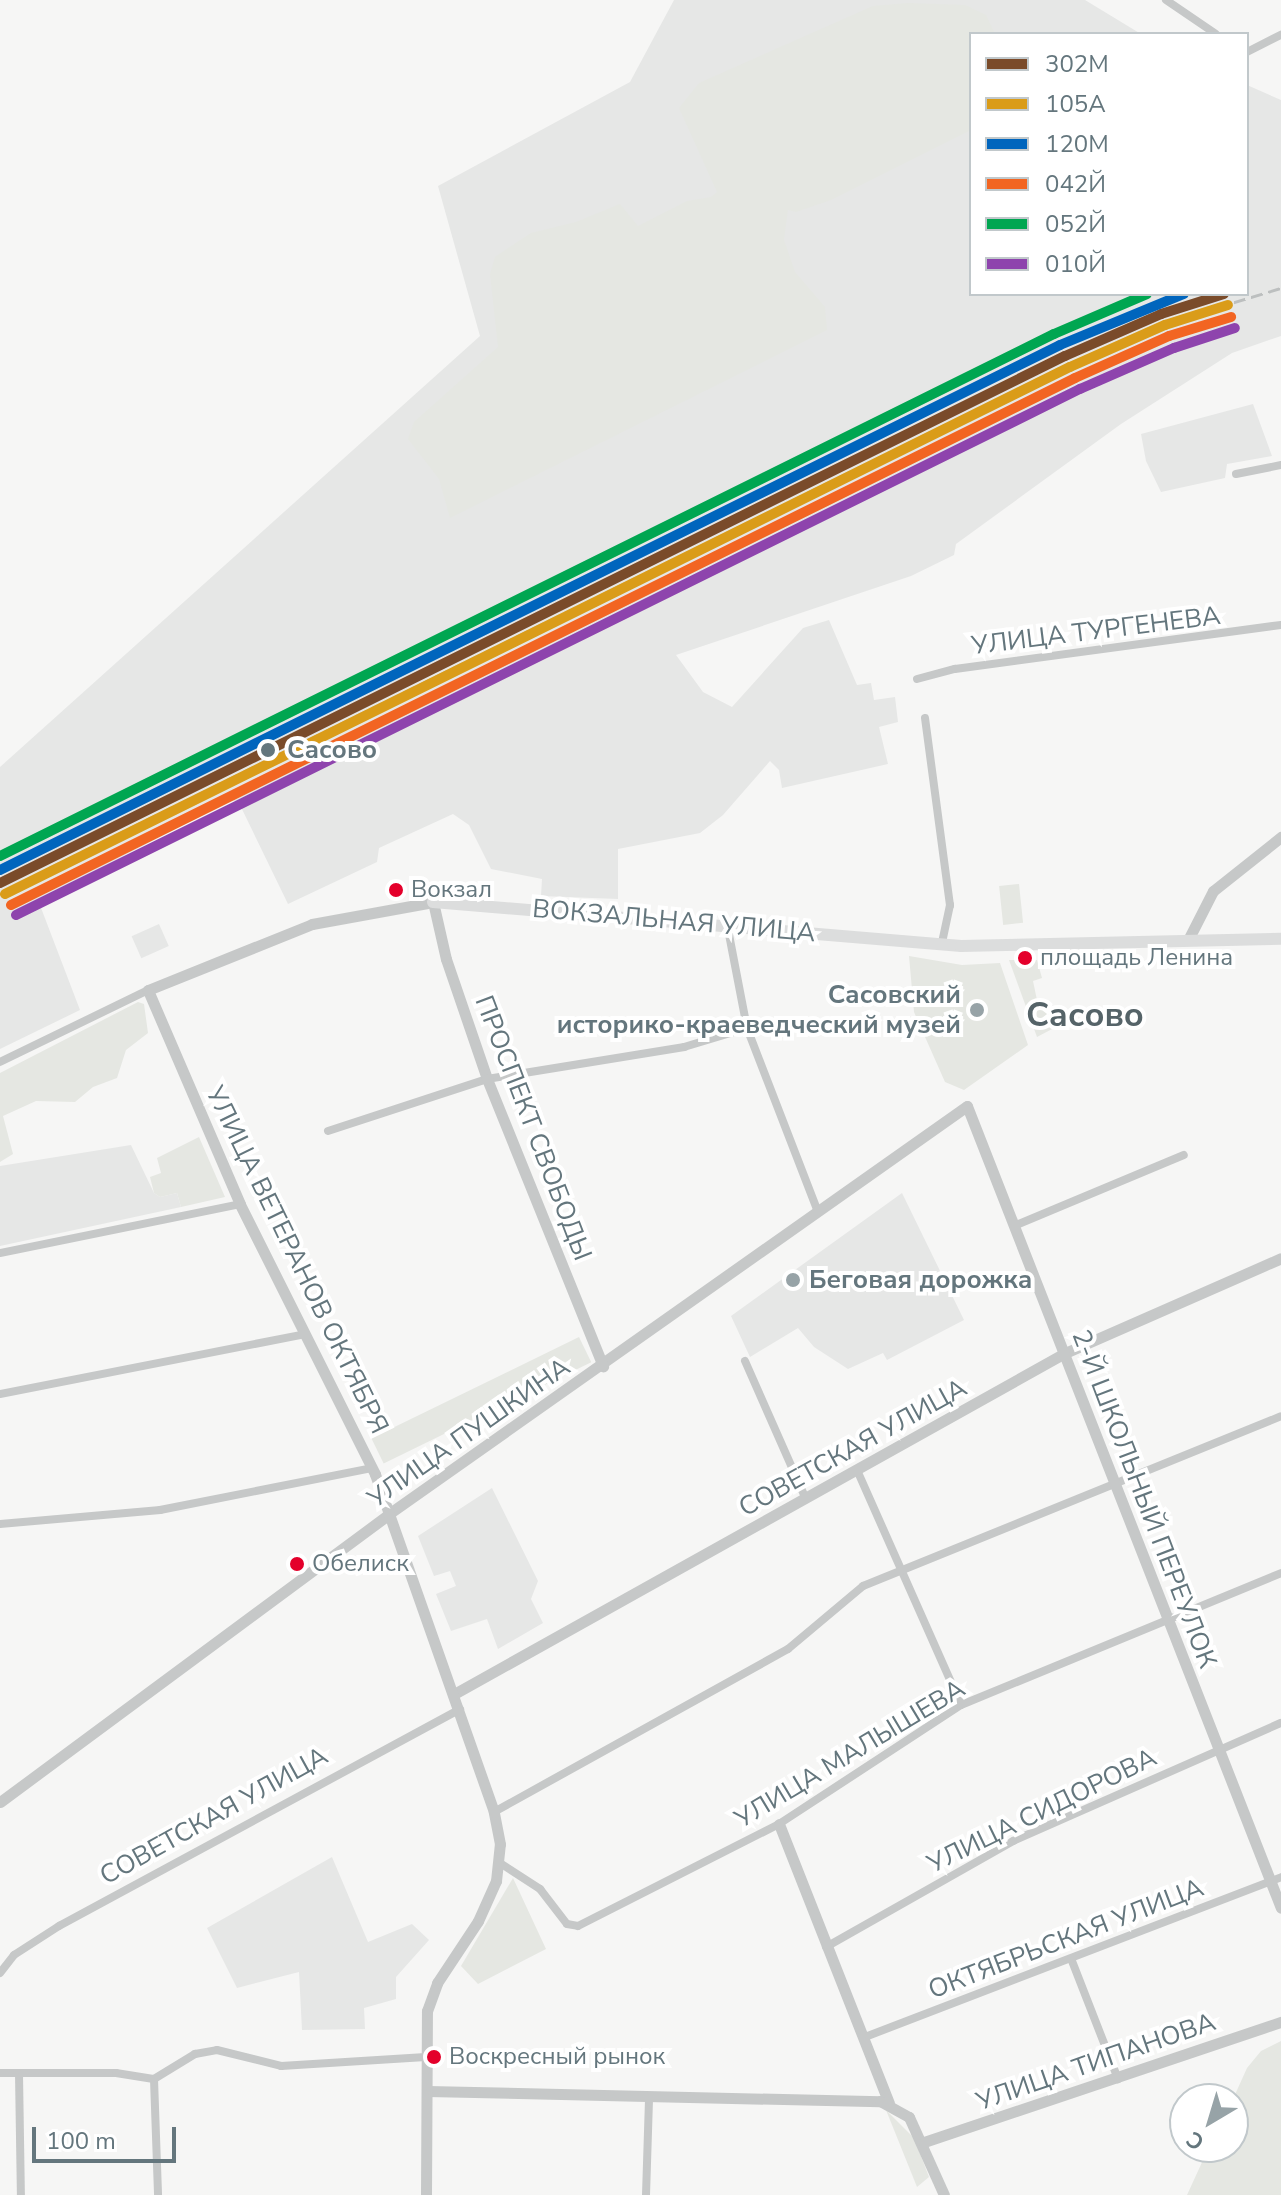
<!DOCTYPE html>
<meta charset="utf-8">
<style>
body{margin:0}
#map{position:relative;width:1281px;height:2195px;overflow:hidden;background:#f6f6f5;font-family:"Nunito Sans",sans-serif}
div>[style]{position:absolute}
.built>*{inset:0;background:#e6e7e6;transform-origin:0 0}
.green>*{inset:0;background:#e5e7e2;transform-origin:0 0}
.minor>*{height:8px;margin:-4px;padding:0 4px;transform-origin:4px;border-radius:4px;background:#c6c8c8}
.tertiary>*{height:11px;margin:-5.5px;padding:0 5.5px;transform-origin:5.5px;border-radius:5.5px;background:#c6c8c8}
.secondary>*{height:12px;margin:-6px;padding:0 6px;transform-origin:6px;border-radius:6px;background:#dcdddd}
.rail>*{height:3px;margin-top:-1.5px;transform-origin:0;background:repeating-linear-gradient(90deg,#bcbfbf 0 12px,transparent 0 18px)}
.rail-1>*{height:10px;margin:-5px;padding:0 5px;transform-origin:5px;border-radius:5px;background:#7a4b2a}
.rail-2>*{height:10px;margin:-5px;padding:0 5px;transform-origin:5px;border-radius:5px;background:#da9c19}
.rail-3>*{height:10px;margin:-5px;padding:0 5px;transform-origin:5px;border-radius:5px;background:#0065bd}
.rail-4>*{height:10px;margin:-5px;padding:0 5px;transform-origin:5px;border-radius:5px;background:#f26522}
.rail-5>*{height:10px;margin:-5px;padding:0 5px;transform-origin:5px;border-radius:5px;background:#00a651}
.rail-6>*{height:10px;margin:-5px;padding:0 5px;transform-origin:5px;border-radius:5px;background:#8e44ad}
.dots>*{width:22px;height:22px;translate:-50% -50%;box-sizing:border-box;border:4px solid #fff;border-radius:50%}
span{translate:-50% -50%;white-space:nowrap;text-align:center;line-height:1.15;-webkit-text-stroke:8px #fff;paint-order:stroke}
.bus-label{font-size:24px;color:#64767d}
.left{translate:0 -50%;text-align:left}
.street-label{font-size:26px;color:#64767d}
.stop-label{font-size:26px;color:#64767d;font-weight:700}
.poi-label{font-size:26px;color:#64767d;font-weight:700}
.right{translate:-100% -50%;text-align:right}
.district-label{font-size:34px;color:#556368;font-weight:700}
.legend{position:absolute;left:969px;top:32px;width:280px;height:264px;box-sizing:border-box;background:#fff;border:2px solid #c1c8cb;margin:0;padding:10px 14px;list-style:none;font-size:24px;color:#64767d}
.legend li{display:flex;align-items:center;gap:16px;height:40px}
.legend b{width:40px;border:2px solid #c1c8cb}
.north{position:absolute;left:1169px;top:2083px;width:80px;height:80px;box-sizing:border-box;background:#fff;border:2px solid #c1c8cb;border-radius:50%;rotate:218deg;font-size:22px;font-weight:700;line-height:32px;text-align:center;color:#64767d}
.north::after{content:'';display:block;margin:auto;width:28px;height:36px;background:#97a3a7;clip-path:polygon(50% 0,100% 100%,50% 72%,0 100%)}
.scale{position:absolute;left:32px;top:2127px;width:144px;height:36px;box-sizing:border-box;border:4px solid #64767d;border-top:0;padding-left:10px;font-size:24px;line-height:28px;white-space:nowrap;color:#64767d;-webkit-text-stroke:6px #fff;paint-order:stroke}
</style>
<div id="map">
<div class="built">
<div style="clip-path:polygon(674px 0,1085px 0,1141px 34px,971px 34px,971px 294px,1247px 294px,1247px 85px,1281px 100px,1281px 336px,1232px 353px,1121px 424px,956px 544px,954px 555px,911px 576px,676px 655px,703px 692px,732px 707px,803px 628px,829px 620px,857px 685px,871px 683px,874px 700px,895px 697px,898px 722px,879px 727px,888px 764px,782px 788px,779px 770px,770px 761px,723px 815px,700px 833px,618px 849px,618px 899px,541px 896px,542px 879px,491px 869px,469px 825px,453px 814px,379px 848px,377px 862px,288px 904px,239px 803px,232px 800px,38px 900px,80px 1010px,0 1049px,0 767px,480px 336px,438px 186px,630px 82px)"></div>
<div style="clip-path:polygon(1253px 404px,1272px 456px,1227px 464px,1225px 478px,1161px 492px,1146px 461px,1141px 434px)"></div>
<div style="left:159px;top:924px;width:24px;height:30px;rotate:66deg"></div>
<div style="clip-path:polygon(131px 1145px,154px 1193px,160px 1197px,177px 1193px,181px 1207px,0 1246px,0 1166px)"></div>
<div style="clip-path:polygon(902px 1193px,964px 1320px,887px 1360px,883px 1353px,848px 1369px,814px 1347px,798px 1328px,750px 1357px,731px 1316px)"></div>
<div style="clip-path:polygon(492px 1488px,538px 1581px,531px 1599px,543px 1623px,498px 1649px,487px 1619px,451px 1631px,436px 1594px,456px 1586px,450px 1571px,434px 1576px,418px 1536px)"></div>
<div style="clip-path:polygon(332px 1857px,368px 1942px,412px 1924px,429px 1940px,396px 1977px,396px 1999px,364px 2008px,365px 2029px,302px 2030px,299px 1972px,237px 1988px,207px 1928px)"></div>
</div>
<div class="green">
<div style="clip-path:polygon(908px 3px,965px 5px,986px 15px,995px 34px,971px 34px,971px 130px,831px 200px,796px 212px,788px 210px,784px 240px,795px 272px,825px 307px,827px 330px,450px 518px,439px 479px,408px 439px,414px 422px,498px 347px,490px 274px,495px 257px,531px 233px,576px 222px,620px 204px,638px 226px,687px 201px,711px 197px,717px 192px,679px 108px,699px 83px,873px 6px)"></div>
<div style="left:1019px;top:884px;width:39px;height:20px;rotate:84deg"></div>
<div style="clip-path:polygon(909px 956px,962px 965px,1000px 963px,1028px 1045px,964px 1090px,945px 1082px,914px 1012px)"></div>
<div style="clip-path:polygon(1009px 960px,1037px 960px,1042px 978px,1033px 981px,1037px 1000px,1046px 999px,1054px 1028px,1037px 1037px)"></div>
<div style="clip-path:polygon(138px 1002px,144px 1004px,148px 1033px,126px 1050px,117px 1078px,93px 1087px,75px 1102px,36px 1101px,3px 1116px,13px 1154px,0 1162px,0 1073px)"></div>
<div style="clip-path:polygon(199px 1137px,225px 1197px,181px 1207px,177px 1193px,160px 1197px,154px 1193px,150px 1177px,161px 1173px,157px 1158px)"></div>
<div style="left:579px;top:1337px;width:28px;height:231px;rotate:64deg"></div>
<div style="clip-path:polygon(513px 1878px,546px 1949px,478px 1984px,461px 1966px)"></div>
<div style="clip-path:polygon(1281px 2041px,1281px 2195px,1187px 2195px,1209px 2147px,1233px 2147px,1233px 2099px,1247px 2068px,1261px 2051px)"></div>
<div style="clip-path:polygon(886px 2110px,914px 2138px,929px 2177px,917px 2187px)"></div>
</div>
<div class="minor">
<div style="left:1166px;top:0;width:60px;rotate:34.2deg"></div>
<div style="left:1247px;top:52px;width:38px;rotate:-27deg"></div>
<div style="left:1236px;top:474px;width:46px;rotate:-11.3deg"></div>
<div style="left:917px;top:679px;width:39px;rotate:-15deg"></div>
<div style="left:955px;top:669px;width:329px;rotate:-7.7deg"></div>
<div style="left:925px;top:718px;width:189px;rotate:82.4deg"></div>
<div style="left:950px;top:905px;width:40px;rotate:102deg"></div>
<div style="left:727px;top:924px;width:106px;rotate:79.1deg"></div>
<div style="left:747px;top:1028px;width:197px;rotate:68.9deg"></div>
<div style="left:0;top:1062px;width:165px;rotate:-25.9deg"></div>
<div style="left:328px;top:1131px;width:167px;rotate:-18.1deg"></div>
<div style="left:487px;top:1079px;width:200px;rotate:-9.2deg"></div>
<div style="left:684px;top:1047px;width:66px;rotate:-16.8deg"></div>
<div style="left:1014px;top:1226px;width:184px;rotate:-22.7deg"></div>
<div style="left:0;top:1253px;width:245px;rotate:-11.5deg"></div>
<div style="left:745px;top:1361px;width:151px;rotate:66.2deg"></div>
<div style="left:0;top:1394px;width:311px;rotate:-11.1deg"></div>
<div style="left:857px;top:1470px;width:257px;rotate:66.1deg"></div>
<div style="left:0;top:1524px;width:161px;rotate:-5deg"></div>
<div style="left:160px;top:1510px;width:217px;rotate:-11.2deg"></div>
<div style="left:494px;top:1812px;width:336px;rotate:-29deg"></div>
<div style="left:788px;top:1649px;width:98px;rotate:-40deg"></div>
<div style="left:863px;top:1586px;width:451px;rotate:-22.1deg"></div>
<div style="left:500px;top:1863px;width:48px;rotate:33deg"></div>
<div style="left:540px;top:1889px;width:44px;rotate:52.4deg"></div>
<div style="left:567px;top:1924px;width:11px;rotate:10deg"></div>
<div style="left:578px;top:1926px;width:225px;rotate:-26.9deg"></div>
<div style="left:779px;top:1824px;width:217px;rotate:-33.2deg"></div>
<div style="left:961px;top:1705px;width:346px;rotate:-22.4deg"></div>
<div style="left:826px;top:1947px;width:215px;rotate:-29.5deg"></div>
<div style="left:1013px;top:1841px;width:293px;rotate:-23.8deg"></div>
<div style="left:1072px;top:1961px;width:127px;rotate:68.7deg"></div>
<div style="left:0;top:1973px;width:23px;rotate:-52deg"></div>
<div style="left:14px;top:1955px;width:54px;rotate:-32.8deg"></div>
<div style="left:59px;top:1926px;width:456px;rotate:-28.4deg"></div>
<div style="left:865px;top:2037px;width:446px;rotate:-21deg"></div>
<div style="left:0;top:2073px;width:116px"></div>
<div style="left:116px;top:2073px;width:38px;rotate:9deg"></div>
<div style="left:154px;top:2079px;width:48px;rotate:-31.4deg"></div>
<div style="left:195px;top:2054px;width:22px;rotate:-10deg"></div>
<div style="left:217px;top:2050px;width:66px;rotate:14deg"></div>
<div style="left:281px;top:2066px;width:145px;rotate:-3.6deg"></div>
<div style="left:19px;top:2074px;width:121px;rotate:89.1deg"></div>
<div style="left:154px;top:2079px;width:116px;rotate:88deg"></div>
<div style="left:646px;top:2195px;width:98px;rotate:-88.2deg"></div>
</div>
<div class="tertiary">
<div style="left:1188px;top:940px;width:55px;rotate:-63deg"></div>
<div style="left:1213px;top:891px;width:87px;rotate:-38.5deg"></div>
<div style="left:454px;top:1694px;width:700px;rotate:-29.17deg"></div>
<div style="left:1065px;top:1353px;width:236px;rotate:-23.7deg"></div>
<div style="left:0;top:1802px;width:485px;rotate:-36.5deg"></div>
<div style="left:390px;top:1513px;width:706px;rotate:-35.2deg"></div>
<div style="left:967px;top:1106px;width:861px;rotate:68.62deg"></div>
<div style="left:779px;top:1824px;width:300px;rotate:68.5deg"></div>
<div style="left:427px;top:2091px;width:453px;rotate:1.3deg"></div>
<div style="left:880px;top:2101px;width:33px;rotate:29deg"></div>
<div style="left:909px;top:2117px;width:85px;rotate:65.8deg"></div>
<div style="left:924px;top:2142px;width:377px;rotate:-18.6deg"></div>
<div style="left:426px;top:2195px;width:184px;rotate:-89.7deg"></div>
<div style="left:427px;top:2011px;width:30px;rotate:-70deg"></div>
<div style="left:437px;top:1983px;width:74px;rotate:-56.5deg"></div>
<div style="left:478px;top:1921px;width:44px;rotate:-65.8deg"></div>
<div style="left:496px;top:1881px;width:37px;rotate:-84deg"></div>
<div style="left:500px;top:1844px;width:33px;rotate:-101deg"></div>
<div style="left:494px;top:1812px;width:358px;rotate:-109.4deg"></div>
<div style="left:375px;top:1474px;width:302px;rotate:-116.6deg"></div>
<div style="left:240px;top:1204px;width:233px;rotate:-113.3deg"></div>
<div style="left:148px;top:990px;width:177px;rotate:-21.9deg"></div>
<div style="left:312px;top:924px;width:123px;rotate:-10.3deg"></div>
<div style="left:433px;top:902px;width:58px;rotate:77.2deg"></div>
<div style="left:446px;top:959px;width:127px;rotate:71.1deg"></div>
<div style="left:487px;top:1079px;width:310px;rotate:68deg"></div>
</div>
<div class="secondary">
<div style="left:433px;top:902px;width:530px;rotate:4.76deg"></div>
<div style="left:961px;top:946px;width:320px;rotate:-1.3deg"></div>
</div>
<div class="rail">
<div style="left:49px;top:868px;width:1137px;rotate:-26.32deg"></div>
<div style="left:1068px;top:364px;width:105px;rotate:-22.9deg"></div>
<div style="left:1165px;top:323px;width:121px;rotate:-16.8deg"></div>
</div>
<div class="rail-1">
<div style="left:0;top:883px;width:1188px;rotate:-26.33deg"></div>
<div style="left:1065px;top:356px;width:105px;rotate:-23.6deg"></div>
<div style="left:1161px;top:314px;width:66px;rotate:-17.6deg"></div>
</div>
<div class="rail-2">
<div style="left:5px;top:894px;width:1188px;rotate:-26.33deg"></div>
<div style="left:1070px;top:367px;width:104px;rotate:-23.9deg"></div>
<div style="left:1165px;top:325px;width:66px;rotate:-17.6deg"></div>
</div>
<div class="rail-3">
<div style="left:0;top:870px;width:1183px;rotate:-26.35deg"></div>
<div style="left:1060px;top:345px;width:134px;rotate:-22.4deg"></div>
</div>
<div class="rail-4">
<div style="left:11px;top:905px;width:1187px;rotate:-26.35deg"></div>
<div style="left:1075px;top:378px;width:103px;rotate:-24.1deg"></div>
<div style="left:1169px;top:336px;width:65px;rotate:-17deg"></div>
</div>
<div class="rail-5">
<div style="left:0;top:856px;width:1176px;rotate:-26.35deg"></div>
<div style="left:1054px;top:334px;width:101px;rotate:-23.3deg"></div>
</div>
<div class="rail-6">
<div style="left:16px;top:915px;width:1187px;rotate:-26.31deg"></div>
<div style="left:1080px;top:389px;width:103px;rotate:-23.6deg"></div>
<div style="left:1174px;top:348px;width:64px;rotate:-18.2deg"></div>
</div>
<div class="dots">
<div style="left:268px;top:750px;background:#64767d"></div>
<div style="left:396px;top:890px;background:#e4002b"></div>
<div style="left:1025px;top:958px;background:#e4002b"></div>
<div style="left:977px;top:1010px;background:#97a3a7"></div>
<div style="left:793px;top:1280px;background:#97a3a7"></div>
<div style="left:297px;top:1564px;background:#e4002b"></div>
<div style="left:434px;top:2057px;background:#e4002b"></div>
</div>
<div class="bus-label">
<span class="left" style="left:411px;top:890px">Вокзал</span>
<span class="left" style="left:1040px;top:958px">площадь Ленина</span>
<span class="left" style="left:312px;top:1564px">Обелиск</span>
<span class="left" style="left:449px;top:2057px">Воскресный рынок</span>
</div>
<div class="street-label">
<span style="left:1096px;top:631px;rotate:-7deg">УЛИЦА ТУРГЕНЕВА</span>
<span style="left:674px;top:921px;rotate:5deg">ВОКЗАЛЬНАЯ УЛИЦА</span>
<span style="left:533px;top:1128px;rotate:69deg">ПРОСПЕКТ СВОБОДЫ</span>
<span style="left:297px;top:1260px;rotate:64deg">УЛИЦА ВЕТЕРАНОВ ОКТЯБРЯ</span>
<span style="left:469px;top:1433px;rotate:-35deg">УЛИЦА ПУШКИНА</span>
<span style="left:853px;top:1448px;rotate:-29deg">СОВЕТСКАЯ УЛИЦА</span>
<span style="left:1144px;top:1499px;rotate:69deg">2-Й ШКОЛЬНЫЙ ПЕРЕУЛОК</span>
<span style="left:850px;top:1754px;rotate:-31deg">УЛИЦА МАЛЫШЕВА</span>
<span style="left:1042px;top:1811px;rotate:-26deg">УЛИЦА СИДОРОВА</span>
<span style="left:214px;top:1816px;rotate:-29deg">СОВЕТСКАЯ УЛИЦА</span>
<span style="left:1066px;top:1939px;rotate:-21deg">ОКТЯБРЬСКАЯ УЛИЦА</span>
<span style="left:1096px;top:2062px;rotate:-19deg">УЛИЦА ТИПАНОВА</span>
</div>
<div class="stop-label">
<span class="left" style="left:287px;top:750px">Сасово</span>
</div>
<div class="poi-label">
<span class="right" style="left:961px;top:1010px">Сасовский<br>историко-краеведческий музей</span>
<span class="left" style="left:809px;top:1280px">Беговая дорожка</span>
</div>
<div class="district-label">
<span style="left:1085px;top:1016px">Сасово</span>
</div>
<ul class="legend">
<li><b style="height:10px;background:#7a4b2a"></b>302М</li>
<li><b style="height:10px;background:#da9c19"></b>105А</li>
<li><b style="height:10px;background:#0065bd"></b>120М</li>
<li><b style="height:10px;background:#f26522"></b>042Й</li>
<li><b style="height:10px;background:#00a651"></b>052Й</li>
<li><b style="height:10px;background:#8e44ad"></b>010Й</li>
</ul>
<div class="north">С</div>
<div class="scale">100 m</div>
</div>
